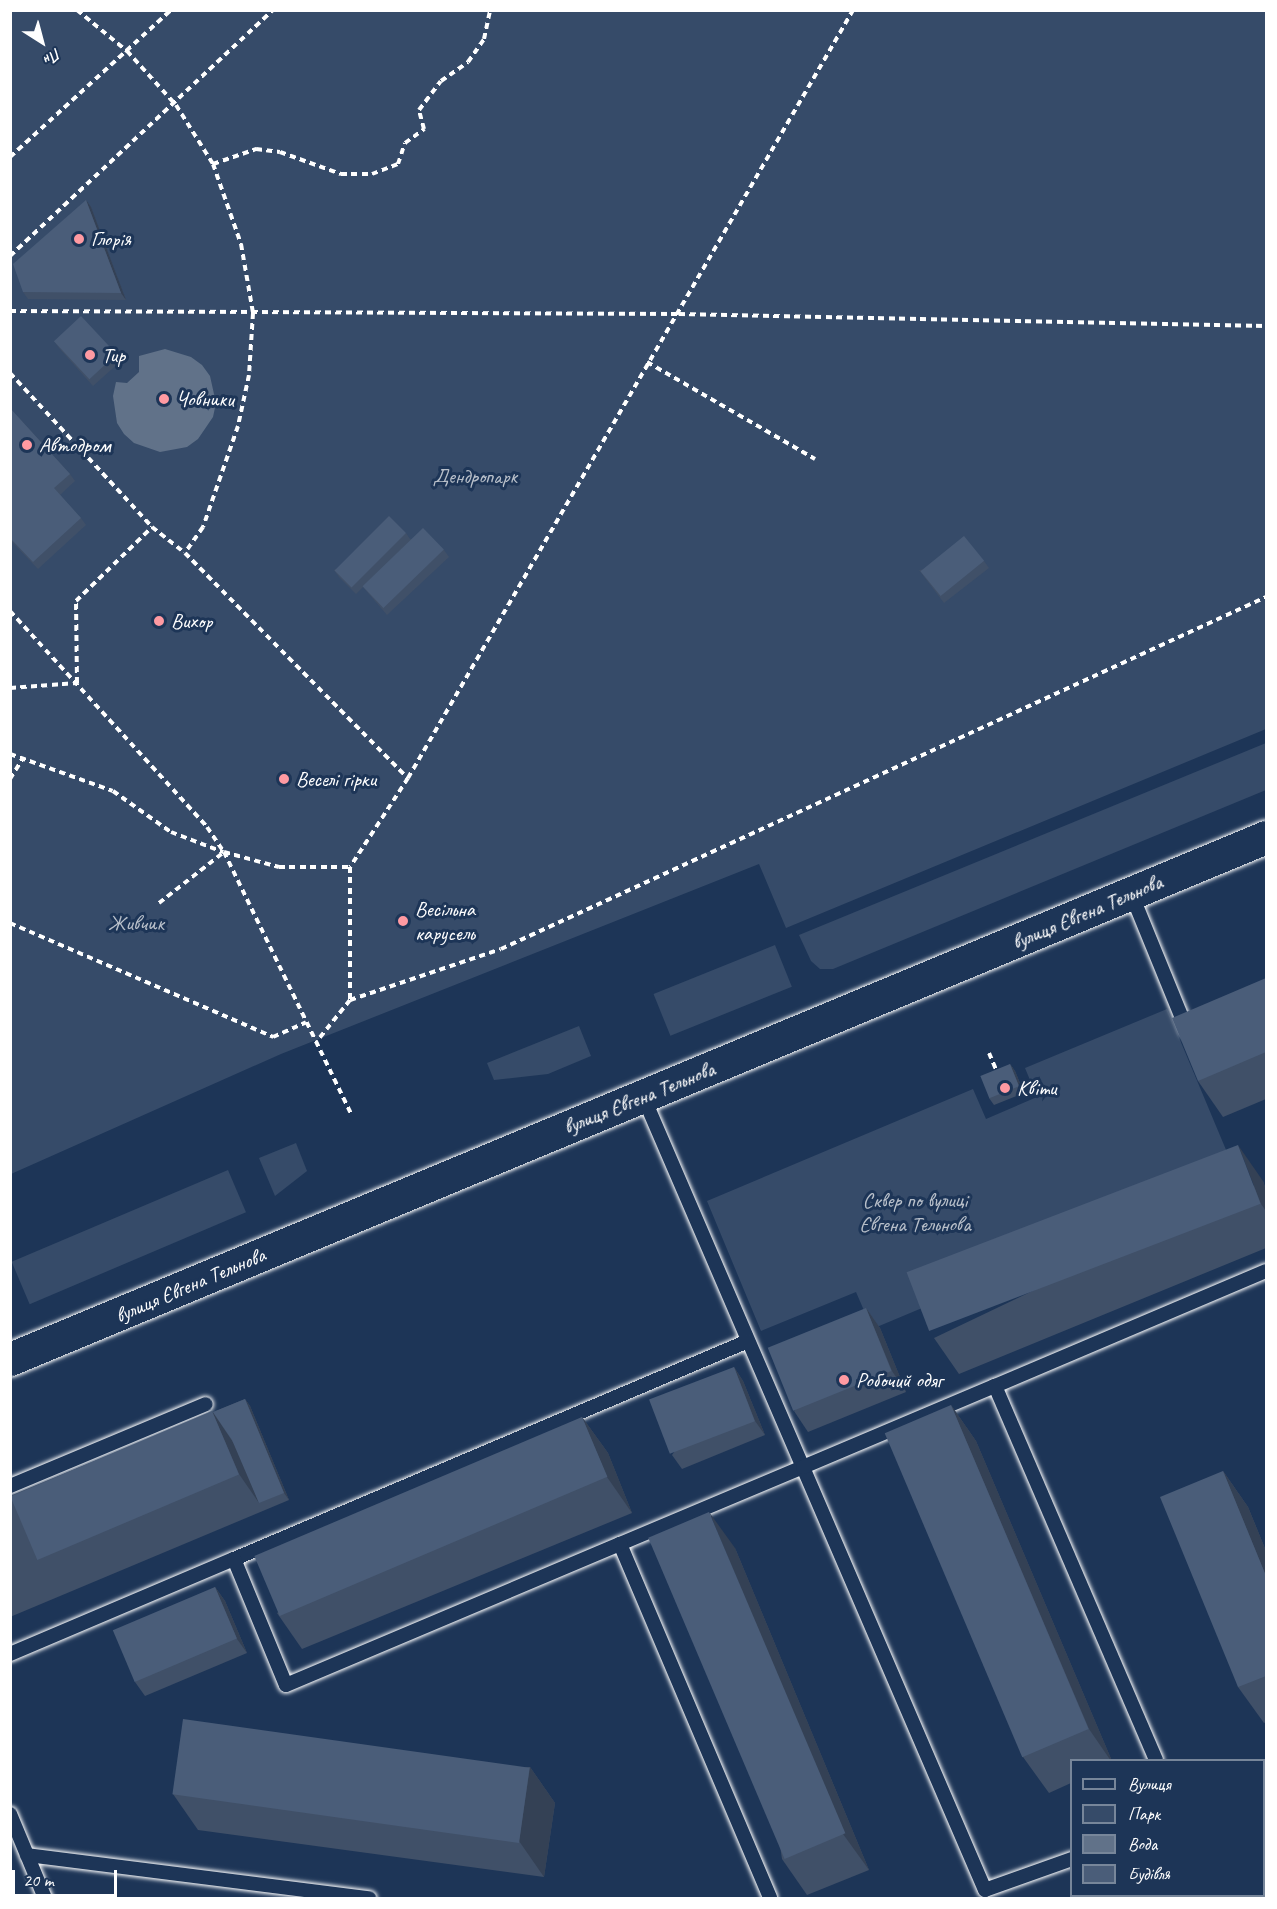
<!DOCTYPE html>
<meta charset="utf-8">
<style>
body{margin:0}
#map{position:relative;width:1277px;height:1909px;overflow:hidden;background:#1d3557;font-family:Caveat,sans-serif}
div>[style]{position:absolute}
.green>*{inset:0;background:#364b69;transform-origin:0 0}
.water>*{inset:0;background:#617289}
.path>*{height:4px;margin-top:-2px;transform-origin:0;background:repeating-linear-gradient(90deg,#fff 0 6px,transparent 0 10.5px)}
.roads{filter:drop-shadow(0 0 2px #fff) drop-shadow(0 0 2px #fff)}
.lane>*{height:14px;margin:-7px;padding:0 7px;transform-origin:7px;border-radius:7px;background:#1d3557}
.primary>*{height:33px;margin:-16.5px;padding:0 16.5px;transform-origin:16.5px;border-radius:16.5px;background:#1d3557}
.wall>*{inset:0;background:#405068}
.shaded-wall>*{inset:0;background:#344155}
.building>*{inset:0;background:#4a5d79;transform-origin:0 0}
.dots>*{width:16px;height:16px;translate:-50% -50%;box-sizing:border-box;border:3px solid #1d3557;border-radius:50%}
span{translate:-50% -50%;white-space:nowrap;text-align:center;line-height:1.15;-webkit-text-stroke:6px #1d3557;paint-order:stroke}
.poi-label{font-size:21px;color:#fff}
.left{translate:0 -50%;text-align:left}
.park-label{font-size:21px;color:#b9c0ca}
.street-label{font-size:21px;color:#fff}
.frame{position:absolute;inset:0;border:12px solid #fff;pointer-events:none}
.legend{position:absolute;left:1070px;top:1759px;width:195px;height:138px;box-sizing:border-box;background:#1d3557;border:2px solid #77869a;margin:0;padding:8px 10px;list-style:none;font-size:18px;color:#fff}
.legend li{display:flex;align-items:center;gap:12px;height:30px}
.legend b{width:30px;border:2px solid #77869a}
.north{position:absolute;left:12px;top:12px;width:60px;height:60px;-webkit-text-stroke:4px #1d3557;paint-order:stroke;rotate:144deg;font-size:16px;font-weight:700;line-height:24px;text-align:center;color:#fff}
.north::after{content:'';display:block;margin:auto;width:21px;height:27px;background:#fff;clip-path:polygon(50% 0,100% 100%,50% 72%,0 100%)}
.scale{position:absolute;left:12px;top:1870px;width:105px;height:27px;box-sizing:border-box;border:3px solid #fff;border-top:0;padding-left:8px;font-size:18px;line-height:21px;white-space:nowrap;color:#fff;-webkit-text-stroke:4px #1d3557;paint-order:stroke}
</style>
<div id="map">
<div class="green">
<div style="clip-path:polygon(11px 11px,1266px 11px,1266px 729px,786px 928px,759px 864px,281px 1054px,11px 1174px)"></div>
<div style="clip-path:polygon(1266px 743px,1266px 790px,833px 969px,820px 969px,811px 961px,799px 935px)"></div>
<div style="left:775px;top:945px;width:45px;height:131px;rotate:68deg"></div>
<div style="clip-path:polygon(1167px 1009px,1237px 1176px,872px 1329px,856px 1292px,761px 1331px,707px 1201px,973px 1089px,986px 1119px,1037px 1097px,1025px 1068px)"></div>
<div style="clip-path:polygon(579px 1026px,591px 1056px,548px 1074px,494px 1080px,487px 1063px)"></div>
<div style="clip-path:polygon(296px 1143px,307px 1171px,275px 1196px,259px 1158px)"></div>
<div style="left:228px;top:1170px;width:46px;height:235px;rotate:67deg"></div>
</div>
<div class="water">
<div style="clip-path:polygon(165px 349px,191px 357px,202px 365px,210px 376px,216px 403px,213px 417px,198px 439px,187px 447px,160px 452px,134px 443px,124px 434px,117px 423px,113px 396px,116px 382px,127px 383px,139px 372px,139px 356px)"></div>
</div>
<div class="path">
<div style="left:77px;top:10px;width:65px;rotate:39.4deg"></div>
<div style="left:127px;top:51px;width:73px;rotate:47.8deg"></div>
<div style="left:176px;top:105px;width:70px;rotate:57.9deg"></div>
<div style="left:213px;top:164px;width:85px;rotate:70.7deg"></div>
<div style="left:241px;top:244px;width:70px;rotate:80.1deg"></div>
<div style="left:253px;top:313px;width:62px;rotate:93.7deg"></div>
<div style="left:249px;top:375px;width:52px;rotate:102.2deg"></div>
<div style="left:238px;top:426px;width:107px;rotate:109.1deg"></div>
<div style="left:203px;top:527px;width:32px;rotate:125deg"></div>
<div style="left:10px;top:157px;width:218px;rotate:-42.4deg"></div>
<div style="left:213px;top:164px;width:46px;rotate:-19.2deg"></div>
<div style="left:256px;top:149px;width:24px;rotate:7deg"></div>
<div style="left:280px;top:152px;width:65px;rotate:19.8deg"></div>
<div style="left:341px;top:174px;width:31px"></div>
<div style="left:372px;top:174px;width:28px;rotate:-21deg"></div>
<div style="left:398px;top:164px;width:22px;rotate:-72deg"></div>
<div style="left:405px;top:143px;width:24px;rotate:-36deg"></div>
<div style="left:424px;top:129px;width:20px;rotate:-105deg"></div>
<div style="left:419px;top:110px;width:36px;rotate:-53deg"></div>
<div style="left:441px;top:81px;width:33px;rotate:-35deg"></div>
<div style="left:468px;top:62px;width:28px;rotate:-55deg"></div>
<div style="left:484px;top:39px;width:30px;rotate:-78deg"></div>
<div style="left:10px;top:256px;width:360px;rotate:-43.1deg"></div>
<div style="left:10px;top:311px;width:669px;rotate:0.26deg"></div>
<div style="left:679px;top:314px;width:587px;rotate:1.17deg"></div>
<div style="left:647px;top:362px;width:194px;rotate:30deg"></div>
<div style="left:10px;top:373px;width:209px;rotate:47.3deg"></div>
<div style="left:152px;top:527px;width:42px;rotate:38.2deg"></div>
<div style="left:185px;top:553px;width:317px;rotate:45.3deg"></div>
<div style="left:408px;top:778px;width:106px;rotate:123.1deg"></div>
<div style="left:350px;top:867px;width:133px;rotate:90deg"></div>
<div style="left:350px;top:1000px;width:53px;rotate:128.8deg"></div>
<div style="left:10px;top:611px;width:292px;rotate:47.6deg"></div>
<div style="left:207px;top:827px;width:30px;rotate:56deg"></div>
<div style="left:224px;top:852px;width:293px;rotate:64.1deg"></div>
<div style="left:10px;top:688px;width:67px;rotate:-4.3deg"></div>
<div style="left:77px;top:683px;width:82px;rotate:-90.7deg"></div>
<div style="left:76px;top:601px;width:106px;rotate:-44.2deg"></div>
<div style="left:10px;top:754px;width:109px;rotate:19.8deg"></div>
<div style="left:113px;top:791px;width:71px;rotate:35.3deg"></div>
<div style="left:171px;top:832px;width:56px;rotate:21deg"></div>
<div style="left:408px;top:778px;width:888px;rotate:-59.91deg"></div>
<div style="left:10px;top:779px;width:25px;rotate:-58deg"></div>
<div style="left:159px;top:903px;width:83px;rotate:-38.1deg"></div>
<div style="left:224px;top:852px;width:57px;rotate:15.3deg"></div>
<div style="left:279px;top:867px;width:71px"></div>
<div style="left:10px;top:923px;width:287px;rotate:23.4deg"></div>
<div style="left:273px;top:1037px;width:36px;rotate:-24deg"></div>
<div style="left:350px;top:1000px;width:159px;rotate:-18.7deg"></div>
<div style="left:501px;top:949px;width:842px;rotate:-24.71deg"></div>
<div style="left:989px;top:1053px;width:23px;rotate:67deg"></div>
</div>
<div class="roads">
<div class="lane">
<div style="left:1131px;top:893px;width:148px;rotate:67.8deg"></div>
<div style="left:643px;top:1096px;width:404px;rotate:66.7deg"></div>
<div style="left:803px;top:1467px;width:199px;rotate:157.2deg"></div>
<div style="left:620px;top:1544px;width:384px;rotate:67deg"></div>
<div style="left:995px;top:1386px;width:294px;rotate:-23deg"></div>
<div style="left:10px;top:1486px;width:212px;rotate:-22.7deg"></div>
<div style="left:234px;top:1559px;width:558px;rotate:-22.98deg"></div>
<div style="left:10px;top:1654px;width:243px;rotate:-23deg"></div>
<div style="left:234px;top:1559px;width:136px;rotate:67.6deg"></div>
<div style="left:286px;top:1685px;width:363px;rotate:-22.9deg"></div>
<div style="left:1264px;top:1791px;width:2px;rotate:-27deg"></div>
<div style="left:10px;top:1814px;width:91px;rotate:67.4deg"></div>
<div style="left:27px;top:1855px;width:345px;rotate:7.2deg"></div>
<div style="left:1072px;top:1859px;width:92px;rotate:160.4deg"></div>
<div style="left:985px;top:1890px;width:460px;rotate:-113.3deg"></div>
<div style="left:803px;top:1467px;width:208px;rotate:-22.9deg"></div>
<div style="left:995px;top:1386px;width:407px;rotate:66.7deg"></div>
</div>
<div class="primary">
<div style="left:10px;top:1359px;width:1360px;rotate:-22.57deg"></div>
</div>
</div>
<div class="wall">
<div style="clip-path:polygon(86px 200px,91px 207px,126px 300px,28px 299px,23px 292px)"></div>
<div style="clip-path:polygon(54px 341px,116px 354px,121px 361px,93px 386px,59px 348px)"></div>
<div style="clip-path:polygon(10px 408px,70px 474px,75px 481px,60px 495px,81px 518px,86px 525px,38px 569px,10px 540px)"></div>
<div style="clip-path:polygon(406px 533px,410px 539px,444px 550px,449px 557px,387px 615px,363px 587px,356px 594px,339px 577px,334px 570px)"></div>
<div style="clip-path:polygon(984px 561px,989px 568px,944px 603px,919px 570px)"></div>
<div style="clip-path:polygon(1266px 978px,1266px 1099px,1223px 1117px,1198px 1081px)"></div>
<div style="clip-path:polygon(1010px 1064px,1015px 1071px,1024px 1093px,994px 1105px,989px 1098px)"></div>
<div style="clip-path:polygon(1263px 1181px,1266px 1190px,1266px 1248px,959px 1374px,934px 1338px)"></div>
<div style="clip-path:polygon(866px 1308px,880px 1328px,906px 1392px,808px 1432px,794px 1411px)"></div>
<div style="clip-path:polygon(734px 1367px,743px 1381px,765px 1435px,682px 1469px,672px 1455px)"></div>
<div style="clip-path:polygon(245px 1399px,250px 1406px,289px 1500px,10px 1617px,10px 1496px)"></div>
<div style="clip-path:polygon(951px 1405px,976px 1441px,1112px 1761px,1071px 1761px,1071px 1783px,1049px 1793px,1023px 1757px)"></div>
<div style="clip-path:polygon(582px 1417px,608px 1453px,632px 1513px,302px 1649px,277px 1613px)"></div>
<div style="clip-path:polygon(1223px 1471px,1248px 1507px,1266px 1551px,1266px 1722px,1264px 1723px,1238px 1687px)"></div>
<div style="clip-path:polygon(735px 1548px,869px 1870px,807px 1895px,782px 1859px)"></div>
<div style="clip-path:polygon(215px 1587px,225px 1601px,247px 1653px,145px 1696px,135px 1682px)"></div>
<div style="clip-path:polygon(530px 1767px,555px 1803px,544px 1877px,198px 1830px,173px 1794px)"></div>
</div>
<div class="shaded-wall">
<div style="clip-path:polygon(86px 200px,91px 207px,126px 300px,121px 293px)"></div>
<div style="clip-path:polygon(1010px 1064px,1015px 1071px,1024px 1093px,1019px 1086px)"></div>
<div style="clip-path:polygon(1238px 1145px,1263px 1181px,1266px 1190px,1266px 1211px,1261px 1204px)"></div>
<div style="clip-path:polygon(866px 1308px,880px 1328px,906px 1392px,892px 1371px)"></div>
<div style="clip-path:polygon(734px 1367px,743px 1381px,765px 1435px,755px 1421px)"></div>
<div style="clip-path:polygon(245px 1399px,250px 1406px,289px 1500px,284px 1493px)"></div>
<div style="clip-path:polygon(951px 1405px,976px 1441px,1112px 1761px,1111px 1761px,1089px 1729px)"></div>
<div style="clip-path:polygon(212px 1411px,237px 1448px,259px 1503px,239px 1474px)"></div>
<div style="clip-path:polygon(582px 1417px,608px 1453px,632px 1513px,607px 1477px)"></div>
<div style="clip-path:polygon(1223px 1471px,1248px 1507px,1266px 1551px,1266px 1576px)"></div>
<div style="clip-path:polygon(709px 1512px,735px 1548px,869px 1870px,843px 1834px)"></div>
<div style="clip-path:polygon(215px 1587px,225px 1601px,247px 1653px,237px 1639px)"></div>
<div style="clip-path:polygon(530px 1767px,555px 1803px,544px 1877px,519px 1841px)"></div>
</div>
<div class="building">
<div style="clip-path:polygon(86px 200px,121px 293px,23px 292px,13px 264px)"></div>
<div style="left:81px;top:316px;width:52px;height:37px;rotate:47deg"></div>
<div style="clip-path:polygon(10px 408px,70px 474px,54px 488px,81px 518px,33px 562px,10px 538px)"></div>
<div style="left:389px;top:516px;width:24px;height:77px;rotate:45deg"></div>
<div style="left:423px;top:528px;width:30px;height:84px;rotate:46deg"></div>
<div style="left:964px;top:536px;width:32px;height:56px;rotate:51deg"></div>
<div style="clip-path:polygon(1266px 978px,1266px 1052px,1198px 1081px,1172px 1018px)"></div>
<div style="left:1010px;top:1064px;width:24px;height:32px;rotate:68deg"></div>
<div style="left:1238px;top:1145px;width:63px;height:355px;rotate:69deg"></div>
<div style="left:866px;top:1308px;width:68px;height:106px;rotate:68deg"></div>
<div style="left:734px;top:1367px;width:58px;height:91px;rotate:69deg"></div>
<div style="clip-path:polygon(245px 1399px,284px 1493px,259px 1503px,232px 1440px,213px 1412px)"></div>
<div style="left:951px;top:1405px;width:352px;height:72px;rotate:67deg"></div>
<div style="left:212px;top:1411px;width:69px;height:219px;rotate:67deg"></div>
<div style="left:582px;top:1417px;width:65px;height:356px;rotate:67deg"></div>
<div style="clip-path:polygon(1223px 1471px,1266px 1576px,1266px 1676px,1238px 1687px,1160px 1497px)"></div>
<div style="left:709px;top:1512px;width:349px;height:66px;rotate:67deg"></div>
<div style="left:215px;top:1587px;width:56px;height:111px;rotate:67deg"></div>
<div style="left:183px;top:1719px;width:350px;height:76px;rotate:8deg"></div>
</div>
<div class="dots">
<div style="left:79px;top:239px;background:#ff9aa2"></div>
<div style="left:90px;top:355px;background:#ff9aa2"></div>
<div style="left:164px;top:399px;background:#ff9aa2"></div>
<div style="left:27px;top:445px;background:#ff9aa2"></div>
<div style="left:159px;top:621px;background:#ff9aa2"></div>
<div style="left:284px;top:779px;background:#ff9aa2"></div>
<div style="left:403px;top:921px;background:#ff9aa2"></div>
<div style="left:1005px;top:1088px;background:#ff9aa2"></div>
<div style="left:844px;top:1380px;background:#ff9aa2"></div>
</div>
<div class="poi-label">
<span class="left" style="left:91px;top:239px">Глорія</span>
<span class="left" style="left:102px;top:355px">Тир</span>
<span class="left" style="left:176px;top:399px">Човники</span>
<span class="left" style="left:39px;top:445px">Автодром</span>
<span class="left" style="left:171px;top:621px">Вихор</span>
<span class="left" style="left:296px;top:779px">Веселі гірки</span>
<span class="left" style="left:415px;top:921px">Весільна<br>карусель</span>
<span class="left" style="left:1017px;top:1088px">Квіти</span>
<span class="left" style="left:856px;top:1380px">Робочий одяг</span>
</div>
<div class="park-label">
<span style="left:475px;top:476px">Дендропарк</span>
<span style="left:136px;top:923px">Живчик</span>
<span style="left:915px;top:1212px">Сквер по вулиці<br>Євгена Тельнова</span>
</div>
<div class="street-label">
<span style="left:1087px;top:912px;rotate:-23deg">вулиця Євгена Тельнова</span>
<span style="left:639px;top:1098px;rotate:-22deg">вулиця Євгена Тельнова</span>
<span style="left:190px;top:1285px;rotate:-23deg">вулиця Євгена Тельнова</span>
</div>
<div class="frame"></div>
<ul class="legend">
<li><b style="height:8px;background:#1d3557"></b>Вулиця</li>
<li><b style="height:16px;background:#364b69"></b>Парк</li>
<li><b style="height:16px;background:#617289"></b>Вода</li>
<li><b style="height:16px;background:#4a5d79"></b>Будівля</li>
</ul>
<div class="north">Пн</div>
<div class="scale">20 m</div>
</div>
